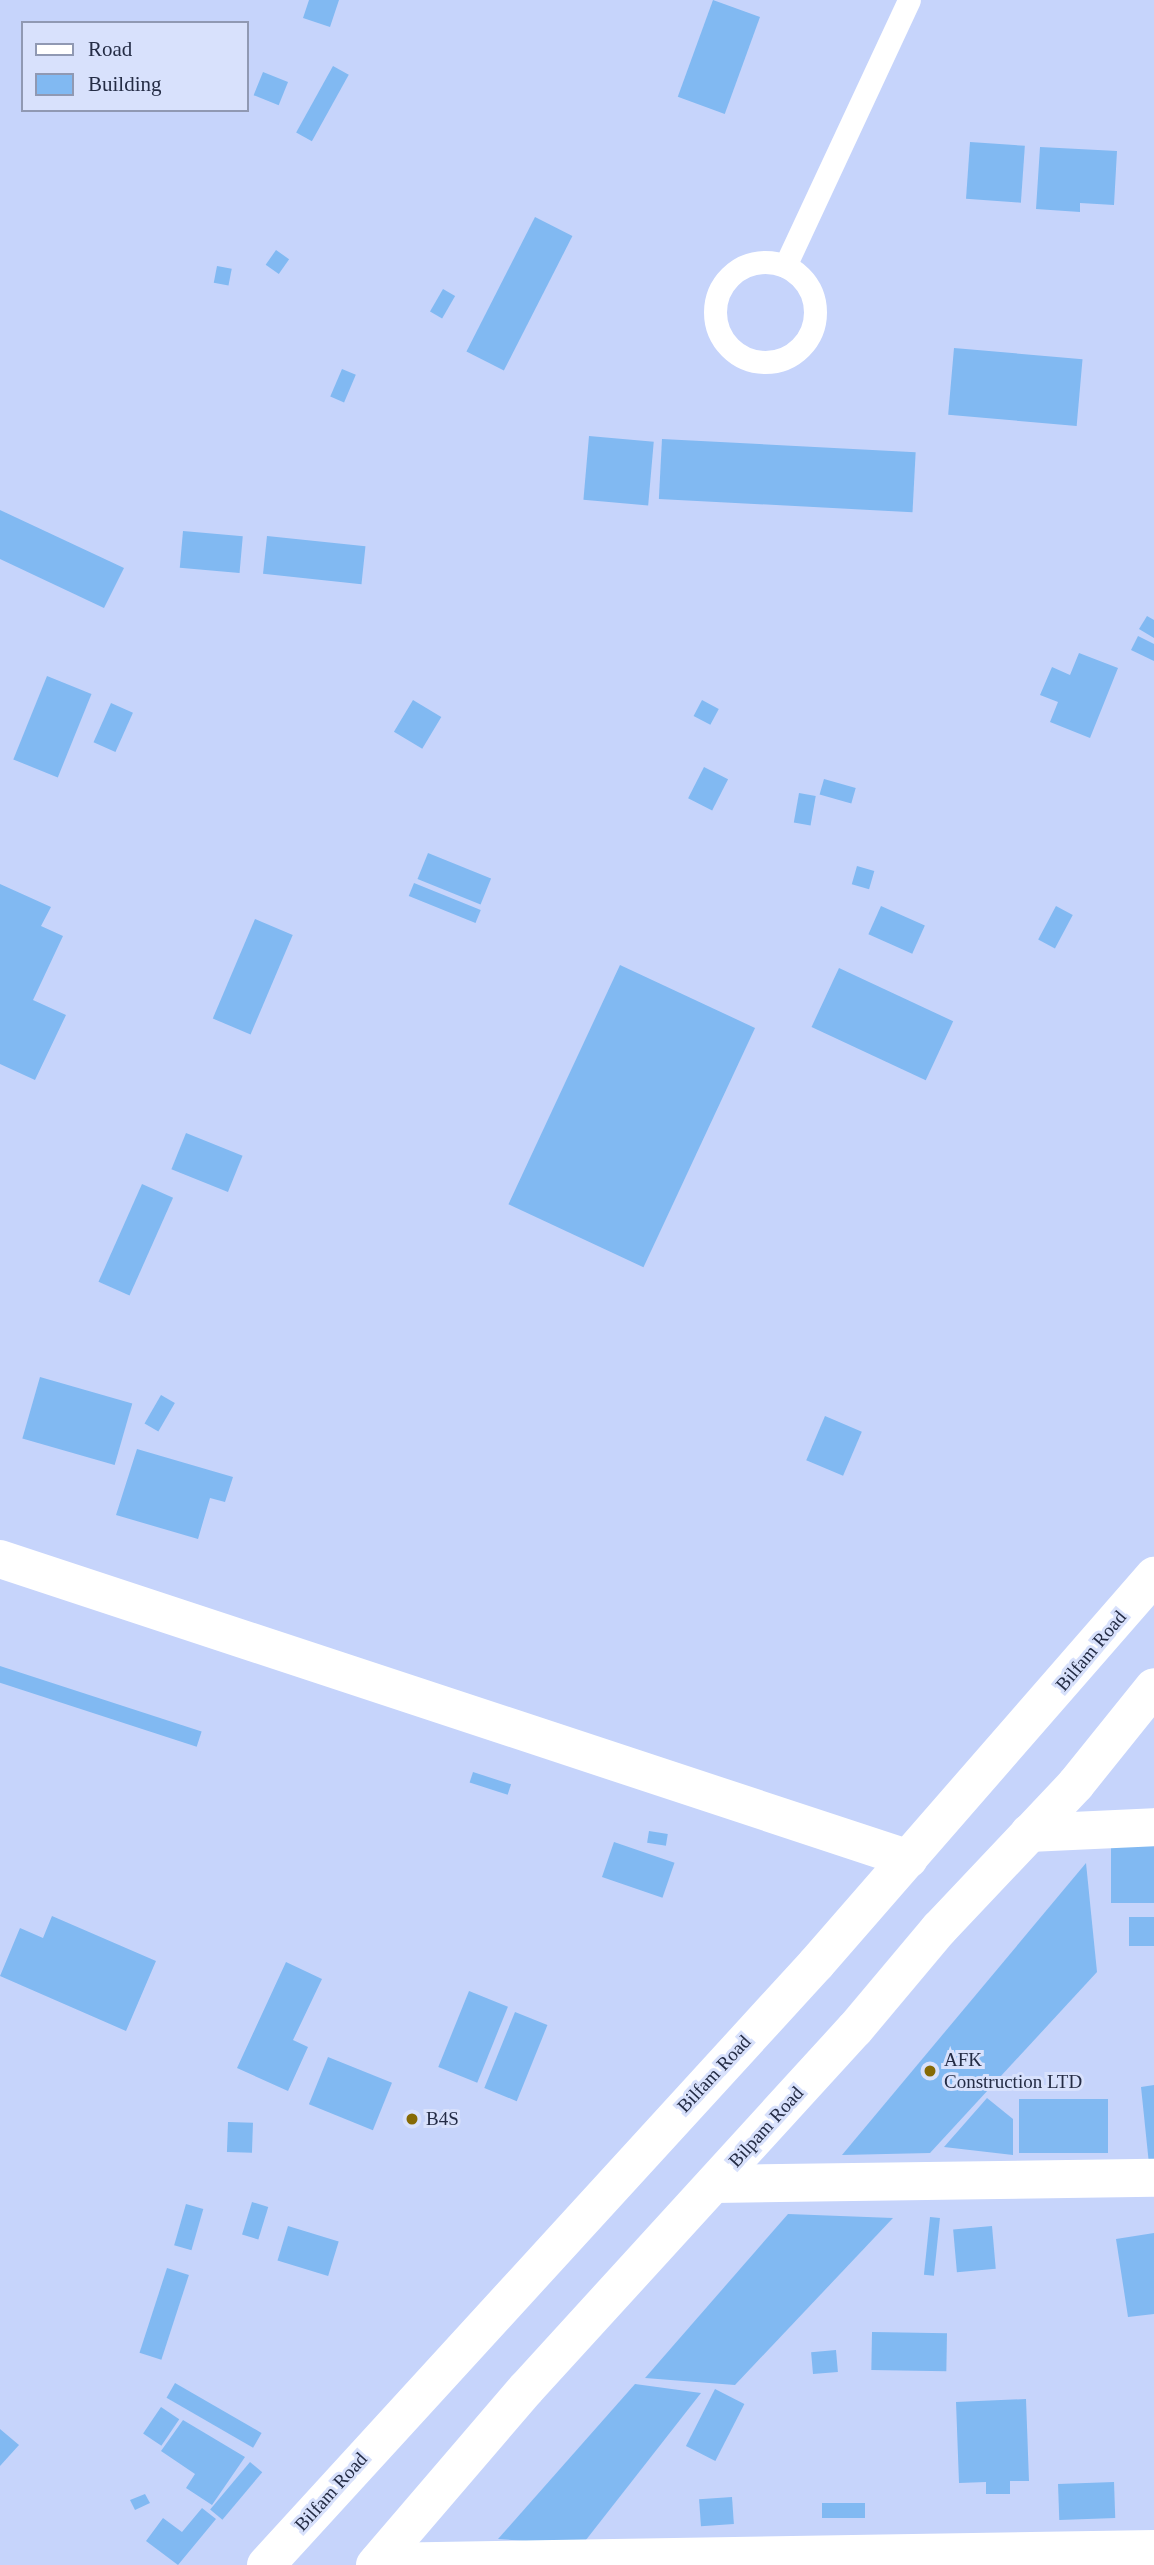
<!DOCTYPE html>
<style>
body{margin:0}
#map{position:relative;width:1154px;height:2565px;overflow:hidden;background:#c6d4fb;font-family:Georgia,serif}
div>[style]{position:absolute}
.building>*{inset:0;background:#81b9f2;transform-origin:0 0}
.service>*{height:23px;margin:-11.5px;padding:0 11.5px;transform-origin:11.5px;border-radius:11.5px;background:#fff}
.service>.ring{margin:-11.5px;padding:0;box-sizing:content-box;background:none;border:23px solid #fff;border-radius:50%}
.minor>*{height:38px;margin:-19px;padding:0 19px;transform-origin:19px;border-radius:19px;background:#fff}
.primary>*{height:38px;margin:-19px;padding:0 19px;transform-origin:19px;border-radius:19px;background:#fff}
.dots>*{width:19px;height:19px;translate:-50% -50%;box-sizing:border-box;border:4px solid #d8e1fc;border-radius:50%}
span{translate:-50% -50%;white-space:nowrap;text-align:center;line-height:1.15;-webkit-text-stroke:6px #d8e1fc;paint-order:stroke}
.street-label{font-size:19px;color:#242c45}
.poi-label{font-size:19px;color:#242c45}
.left{translate:0 -50%;text-align:left}
.legend{position:absolute;left:21px;top:21px;width:228px;height:91px;box-sizing:border-box;background:#d8e1fc;border:2px solid #9099b3;margin:0;padding:9px 12px;list-style:none;font-size:21px;color:#242c45}
.legend li{display:flex;align-items:center;gap:14px;height:35px}
.legend b{width:35px;border:2px solid #9099b3}
</style>
<div id="map">
<div class="building">
<div style="clip-path:polygon(309px 0,339px 0,330px 27px,303px 18px)"></div>
<div style="left:713px;top:0;width:50px;height:103px;rotate:20deg"></div>
<div style="left:333px;top:66px;width:18px;height:76px;rotate:29deg"></div>
<div style="left:263px;top:72px;width:27px;height:25px;rotate:22deg"></div>
<div style="left:970px;top:142px;width:55px;height:57px;rotate:4deg"></div>
<div style="clip-path:polygon(1040px 147px,1117px 151px,1114px 205px,1080px 203px,1080px 212px,1036px 209px)"></div>
<div style="left:535px;top:217px;width:42px;height:151px;rotate:27deg"></div>
<div style="left:276px;top:250px;width:16px;height:18px;rotate:35deg"></div>
<div style="left:217px;top:266px;width:15px;height:17px;rotate:11deg"></div>
<div style="left:443px;top:289px;width:14px;height:26px;rotate:30deg"></div>
<div style="left:954px;top:348px;width:129px;height:67px;rotate:5deg"></div>
<div style="left:342px;top:369px;width:15px;height:30px;rotate:23deg"></div>
<div style="left:589px;top:436px;width:65px;height:64px;rotate:5deg"></div>
<div style="left:662px;top:439px;width:254px;height:60px;rotate:3deg"></div>
<div style="clip-path:polygon(0 510px,124px 568px,104px 608px,0 559px)"></div>
<div style="left:183px;top:531px;width:60px;height:37px;rotate:5deg"></div>
<div style="left:267px;top:536px;width:99px;height:38px;rotate:6deg"></div>
<div style="clip-path:polygon(1147px 616px,1154px 620px,1154px 638px,1139px 629px)"></div>
<div style="clip-path:polygon(1138px 636px,1154px 644px,1154px 661px,1131px 650px)"></div>
<div style="clip-path:polygon(1079px 653px,1118px 668px,1090px 738px,1050px 722px,1058px 702px,1040px 695px,1052px 667px,1070px 675px)"></div>
<div style="left:47px;top:676px;width:48px;height:90px;rotate:22deg"></div>
<div style="left:413px;top:700px;width:33px;height:37px;rotate:31deg"></div>
<div style="left:702px;top:700px;width:19px;height:18px;rotate:28deg"></div>
<div style="left:111px;top:703px;width:24px;height:43px;rotate:24deg"></div>
<div style="left:704px;top:767px;width:27px;height:35px;rotate:27deg"></div>
<div style="left:824px;top:779px;width:33px;height:16px;rotate:16deg"></div>
<div style="left:799px;top:793px;width:17px;height:30px;rotate:10deg"></div>
<div style="left:428px;top:853px;width:68px;height:28px;rotate:22deg"></div>
<div style="left:857px;top:866px;width:18px;height:19px;rotate:16deg"></div>
<div style="left:414px;top:883px;width:72px;height:14px;rotate:22deg"></div>
<div style="clip-path:polygon(0 884px,51px 907px,41px 926px,63px 936px,33px 1000px,66px 1015px,35px 1080px,0 1064px)"></div>
<div style="left:881px;top:906px;width:48px;height:31px;rotate:24deg"></div>
<div style="left:1056px;top:906px;width:19px;height:38px;rotate:28deg"></div>
<div style="left:255px;top:919px;width:41px;height:108px;rotate:23deg"></div>
<div style="left:620px;top:965px;width:149px;height:264px;rotate:25deg"></div>
<div style="left:839px;top:968px;width:126px;height:65px;rotate:25deg"></div>
<div style="left:186px;top:1133px;width:61px;height:39px;rotate:22deg"></div>
<div style="left:142px;top:1184px;width:34px;height:107px;rotate:24deg"></div>
<div style="left:40px;top:1377px;width:96px;height:64px;rotate:16deg"></div>
<div style="left:161px;top:1395px;width:16px;height:33px;rotate:30deg"></div>
<div style="left:825px;top:1416px;width:40px;height:48px;rotate:23deg"></div>
<div style="clip-path:polygon(137px 1449px,233px 1477px,225px 1502px,210px 1498px,198px 1539px,116px 1515px)"></div>
<div style="left:0;top:1666px;width:212px;height:16px;rotate:18deg"></div>
<div style="left:473px;top:1772px;width:40px;height:11px;rotate:18deg"></div>
<div style="left:649px;top:1831px;width:19px;height:12px;rotate:9deg"></div>
<div style="left:1154px;top:1834px;width:69px;height:43px;rotate:90deg"></div>
<div style="left:614px;top:1842px;width:64px;height:37px;rotate:19deg"></div>
<div style="clip-path:polygon(1086px 1863px,1097px 1972px,930px 2153px,842px 2155px)"></div>
<div style="clip-path:polygon(52px 1916px,156px 1961px,126px 2031px,0 1976px,20px 1928px,43px 1938px)"></div>
<div style="left:1154px;top:1917px;width:29px;height:25px;rotate:90deg"></div>
<div style="clip-path:polygon(286px 1962px,322px 1979px,293px 2040px,308px 2047px,288px 2091px,237px 2068px)"></div>
<div style="left:469px;top:1991px;width:42px;height:82px;rotate:22deg"></div>
<div style="left:515px;top:2012px;width:35px;height:82px;rotate:22deg"></div>
<div style="left:328px;top:2057px;width:69px;height:51px;rotate:22deg"></div>
<div style="clip-path:polygon(1154px 2085px,1154px 2164px,1149px 2164px,1141px 2087px)"></div>
<div style="clip-path:polygon(987px 2098px,1013px 2119px,1013px 2155px,944px 2147px)"></div>
<div style="left:1019px;top:2099px;width:89px;height:54px"></div>
<div style="left:228px;top:2122px;width:25px;height:30px;rotate:2deg"></div>
<div style="left:252px;top:2202px;width:17px;height:34px;rotate:17deg"></div>
<div style="left:186px;top:2204px;width:18px;height:43px;rotate:16deg"></div>
<div style="clip-path:polygon(788px 2214px,893px 2218px,735px 2385px,645px 2378px)"></div>
<div style="left:930px;top:2217px;width:10px;height:58px;rotate:6deg"></div>
<div style="left:288px;top:2226px;width:53px;height:36px;rotate:17deg"></div>
<div style="left:992px;top:2226px;width:43px;height:39px;rotate:85deg"></div>
<div style="clip-path:polygon(1154px 2233px,1154px 2314px,1128px 2317px,1116px 2239px)"></div>
<div style="left:167px;top:2268px;width:23px;height:89px;rotate:18deg"></div>
<div style="left:872px;top:2332px;width:75px;height:38px;rotate:1deg"></div>
<div style="left:836px;top:2350px;width:22px;height:25px;rotate:85deg"></div>
<div style="left:175px;top:2383px;width:100px;height:17px;rotate:30deg"></div>
<div style="clip-path:polygon(635px 2384px,701px 2393px,582px 2545px,498px 2539px)"></div>
<div style="left:715px;top:2389px;width:33px;height:64px;rotate:27deg"></div>
<div style="clip-path:polygon(1026px 2399px,1029px 2481px,1010px 2481px,1010px 2494px,986px 2494px,986px 2482px,959px 2483px,956px 2402px)"></div>
<div style="left:161px;top:2407px;width:22px;height:32px;rotate:34deg"></div>
<div style="clip-path:polygon(183px 2420px,245px 2457px,212px 2505px,186px 2488px,195px 2474px,161px 2451px)"></div>
<div style="clip-path:polygon(0 2429px,19px 2445px,0 2466px)"></div>
<div style="left:250px;top:2462px;width:16px;height:62px;rotate:40deg"></div>
<div style="left:1114px;top:2482px;width:36px;height:56px;rotate:88deg"></div>
<div style="clip-path:polygon(145px 2494px,150px 2503px,135px 2510px,130px 2500px)"></div>
<div style="left:732px;top:2497px;width:27px;height:33px;rotate:86deg"></div>
<div style="left:865px;top:2503px;width:15px;height:43px;rotate:90deg"></div>
<div style="clip-path:polygon(202px 2508px,216px 2519px,178px 2565px,146px 2541px,163px 2518px,182px 2532px)"></div>
</div>
<div class="service">
<div class="ring" style="left:715px;top:262px;width:77px;height:77px"></div>
<div style="left:785px;top:266px;width:293px;rotate:-65deg"></div>
</div>
<div class="minor">
<div style="left:0;top:1559px;width:957px;rotate:18.26deg"></div>
<div style="left:1029px;top:1833px;width:125px;rotate:-2.7deg"></div>
<div style="left:714px;top:2184px;width:440px;rotate:-0.8deg"></div>
<div style="left:378px;top:2562px;width:776px;rotate:-0.96deg"></div>
</div>
<div class="primary">
<div style="left:266px;top:2565px;width:815px;rotate:-47.54deg"></div>
<div style="left:816px;top:1964px;width:515px;rotate:-48.94deg"></div>
<div style="left:375px;top:2565px;width:232px;rotate:-49.4deg"></div>
<div style="left:526px;top:2389px;width:488px;rotate:-47.6deg"></div>
<div style="left:855px;top:2029px;width:131px;rotate:-50deg"></div>
<div style="left:939px;top:1929px;width:199px;rotate:-46.6deg"></div>
<div style="left:1076px;top:1784px;width:124px;rotate:-51.2deg"></div>
</div>
<div class="dots">
<div style="left:930px;top:2071px;background:#866a05"></div>
<div style="left:412px;top:2119px;background:#866a05"></div>
</div>
<div class="street-label">
<span style="left:1091px;top:1651px;rotate:-50deg">Bilfam Road</span>
<span style="left:714px;top:2074px;rotate:-47deg">Bilfam Road</span>
<span style="left:766px;top:2127px;rotate:-48deg">Bilpam Road</span>
<span style="left:331px;top:2492px;rotate:-48deg">Bilfam Road</span>
</div>
<div class="poi-label">
<span class="left" style="left:944px;top:2071px">AFK<br>Construction LTD</span>
<span class="left" style="left:426px;top:2119px">B4S</span>
</div>
<ul class="legend">
<li><b style="height:9px;background:#fff"></b>Road</li>
<li><b style="height:19px;background:#81b9f2"></b>Building</li>
</ul>
</div>
